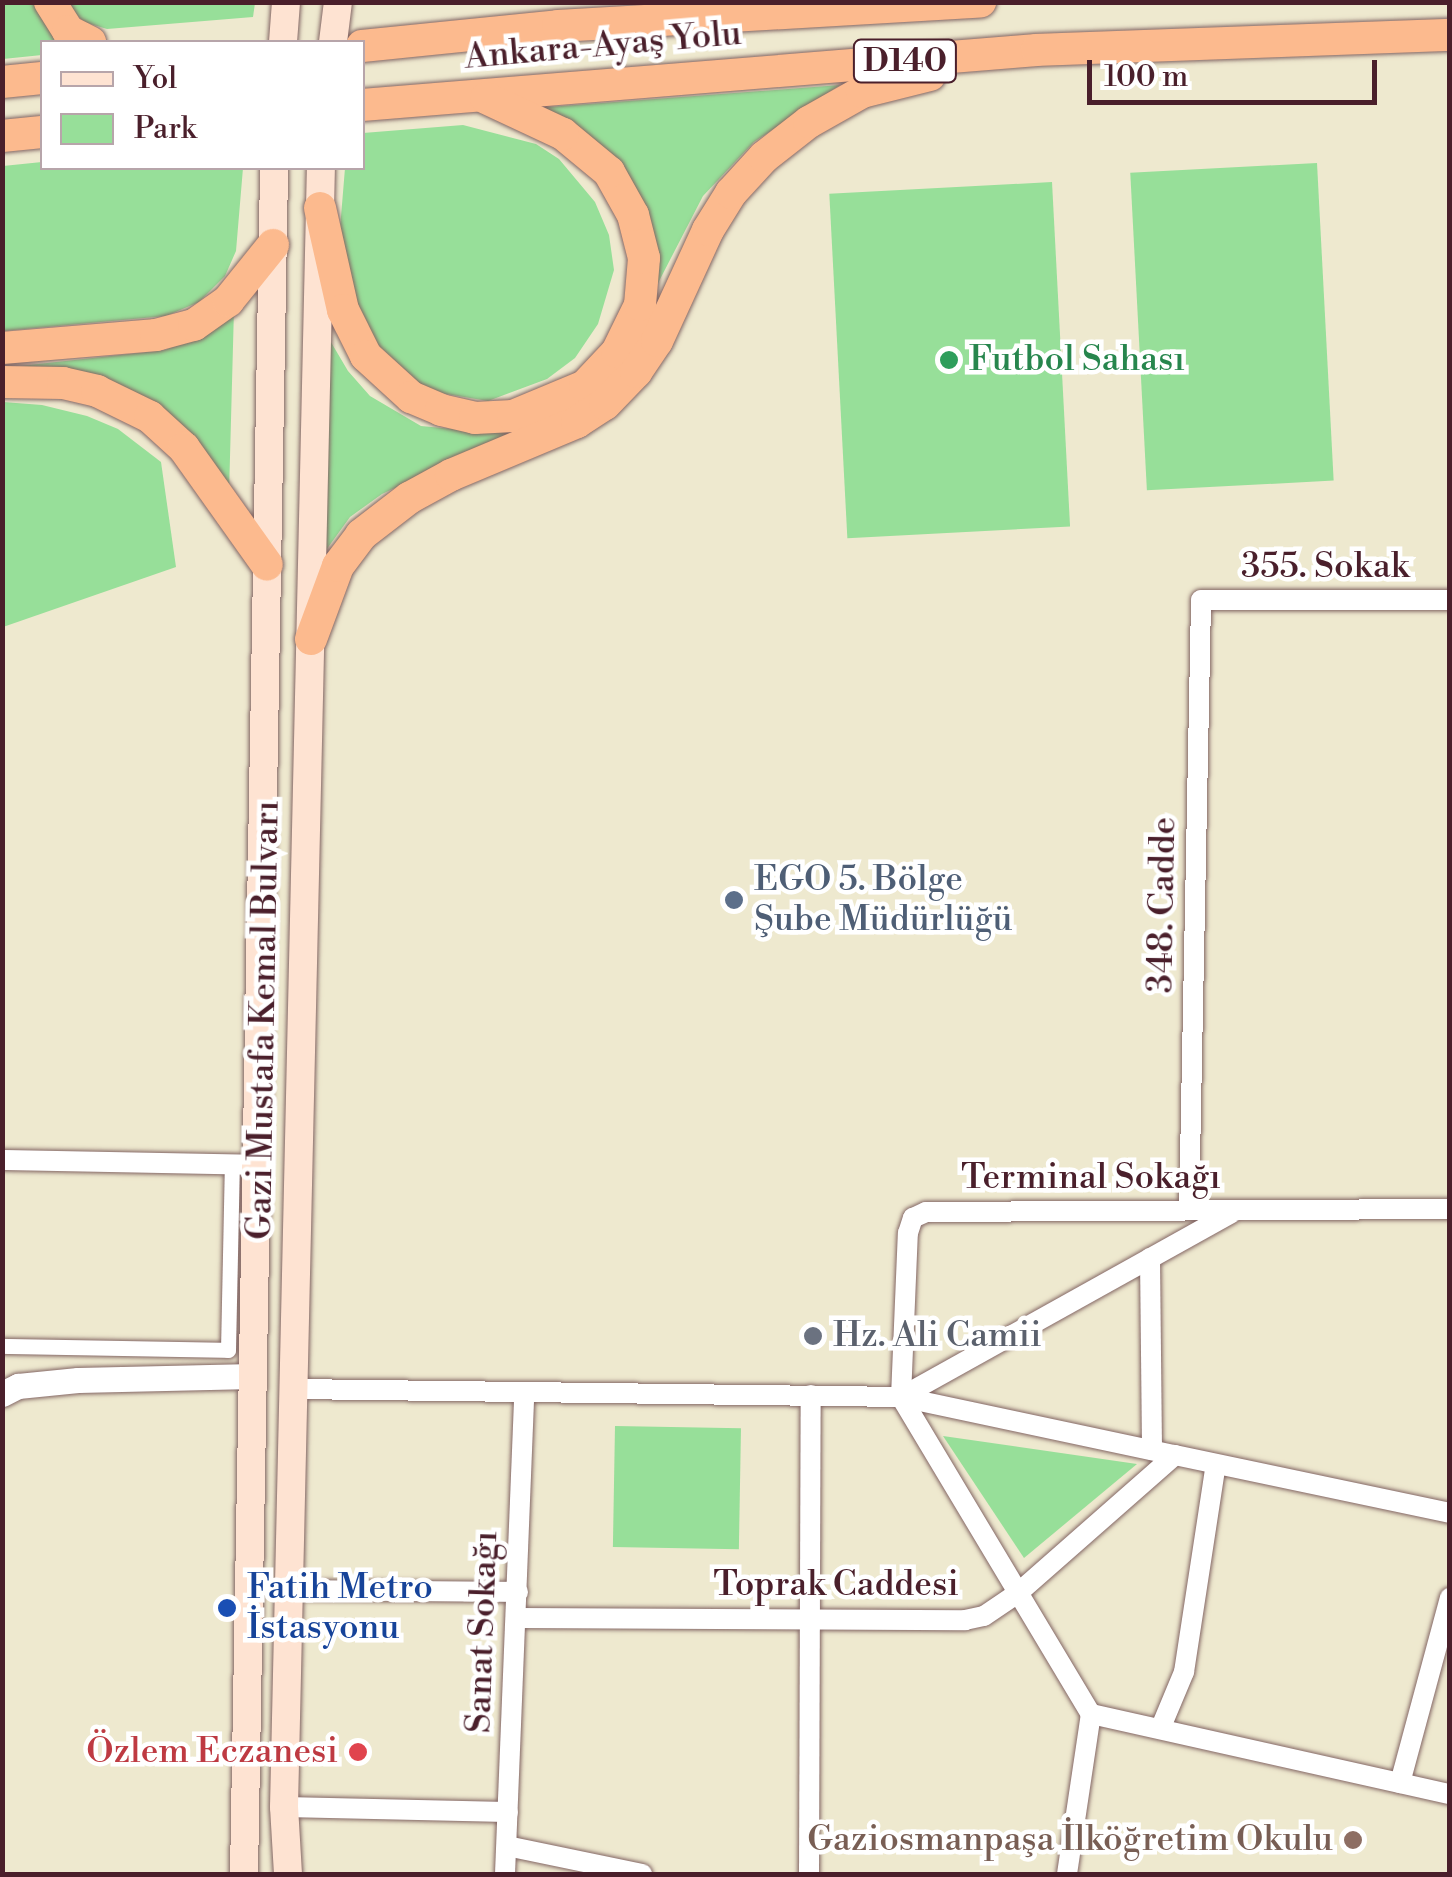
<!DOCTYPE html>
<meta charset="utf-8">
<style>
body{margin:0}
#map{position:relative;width:1452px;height:1877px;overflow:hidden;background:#eee9cf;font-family:"Libre Bodoni",serif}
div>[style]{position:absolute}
.green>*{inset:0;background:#97df99;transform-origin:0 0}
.roads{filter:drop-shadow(0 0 2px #836664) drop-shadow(0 0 2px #836664)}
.pedestrian>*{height:15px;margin:-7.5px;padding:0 7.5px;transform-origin:7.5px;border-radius:7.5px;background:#fff}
.minor>*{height:20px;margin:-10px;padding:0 10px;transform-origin:10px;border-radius:10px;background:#fff}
.tertiary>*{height:25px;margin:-12.5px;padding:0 12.5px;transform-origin:12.5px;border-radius:12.5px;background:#fff}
.secondary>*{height:28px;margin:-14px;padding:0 14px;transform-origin:14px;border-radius:14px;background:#fee3d2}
.trunk>*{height:32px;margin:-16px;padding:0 16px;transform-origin:16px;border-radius:16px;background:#fcba8e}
.dots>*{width:28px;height:28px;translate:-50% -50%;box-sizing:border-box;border:5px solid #fff;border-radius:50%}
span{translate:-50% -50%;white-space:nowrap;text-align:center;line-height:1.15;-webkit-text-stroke:9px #fff;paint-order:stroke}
.shield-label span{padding:2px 8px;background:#fff;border:2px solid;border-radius:8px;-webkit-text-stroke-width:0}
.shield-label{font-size:32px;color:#4a1f2b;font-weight:700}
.street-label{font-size:35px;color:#4a1f2b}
.leisure-label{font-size:35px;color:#27864d}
.left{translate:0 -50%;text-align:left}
.service-label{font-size:35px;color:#4e5e75}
.worship-label{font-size:35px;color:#5b616d}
.transit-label{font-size:35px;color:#164399}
.health-label{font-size:35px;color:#be3a42}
.right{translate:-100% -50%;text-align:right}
.education-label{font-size:35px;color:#785e54}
.frame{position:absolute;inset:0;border:5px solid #4a1f2b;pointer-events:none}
.legend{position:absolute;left:40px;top:40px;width:325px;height:130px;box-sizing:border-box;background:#fff;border:2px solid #b7a5aa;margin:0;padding:12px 18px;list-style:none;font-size:30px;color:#4a1f2b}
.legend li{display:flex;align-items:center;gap:20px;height:50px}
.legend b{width:50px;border:2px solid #b7a5aa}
.scale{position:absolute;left:1087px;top:60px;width:290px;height:45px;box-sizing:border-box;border:5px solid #4a1f2b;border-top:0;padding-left:12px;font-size:30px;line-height:35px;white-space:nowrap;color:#4a1f2b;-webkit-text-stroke:8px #fff;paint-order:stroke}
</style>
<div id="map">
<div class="green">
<div style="clip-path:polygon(3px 3px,38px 3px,63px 42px,42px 42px,42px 55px,3px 59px)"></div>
<div style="clip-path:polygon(65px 3px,255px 3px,253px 17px,107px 29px,84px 22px)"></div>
<div style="clip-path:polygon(840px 85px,754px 142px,703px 196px,656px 287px,639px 222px,535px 108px)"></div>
<div style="clip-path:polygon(463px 125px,536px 144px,559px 159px,595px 202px,609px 235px,614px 270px,598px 324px,575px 358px,547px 379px,488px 401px,428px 391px,365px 333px,339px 241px,345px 168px,362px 168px,363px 133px)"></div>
<div style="clip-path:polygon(42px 162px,42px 168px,243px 168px,236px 251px,225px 276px,199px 302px,166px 316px,3px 331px,3px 166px)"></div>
<div style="left:1317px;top:163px;width:318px;height:187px;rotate:87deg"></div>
<div style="left:1052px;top:182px;width:345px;height:223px;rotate:87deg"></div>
<div style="clip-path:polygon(234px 309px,229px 494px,72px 372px,20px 366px,165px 350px,197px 336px)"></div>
<div style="clip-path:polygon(325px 332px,348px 371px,370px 396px,421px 426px,484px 432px,547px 416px,382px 494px,350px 517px,321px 557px)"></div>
<div style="clip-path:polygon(3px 402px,42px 405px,87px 416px,118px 429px,161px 462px,176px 567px,3px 627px)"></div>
<div style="left:615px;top:1426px;width:126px;height:121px;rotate:1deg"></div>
<div style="clip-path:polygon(943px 1436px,1137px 1464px,1024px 1558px)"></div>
</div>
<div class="roads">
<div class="pedestrian">
<div style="left:2px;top:1346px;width:226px;rotate:1deg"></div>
<div style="left:228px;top:1350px;width:186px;rotate:-88.8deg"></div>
</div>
<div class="minor">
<div style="left:2px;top:1160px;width:254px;rotate:1.1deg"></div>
<div style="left:1189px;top:1210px;width:610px;rotate:-88.87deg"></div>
<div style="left:1201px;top:600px;width:249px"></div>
<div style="left:1150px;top:1258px;width:192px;rotate:89.4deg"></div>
<div style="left:293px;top:1389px;width:608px;rotate:0.75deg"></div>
<div style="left:901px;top:1397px;width:280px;rotate:12deg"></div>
<div style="left:901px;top:1397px;width:370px;rotate:59.1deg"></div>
<div style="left:1091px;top:1714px;width:368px;rotate:12.6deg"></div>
<div style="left:901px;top:1397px;width:164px;rotate:-87.6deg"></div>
<div style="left:908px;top:1233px;width:16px;rotate:-72deg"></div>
<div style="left:913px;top:1218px;width:14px;rotate:-25deg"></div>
<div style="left:926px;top:1212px;width:524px;rotate:-0.33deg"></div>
<div style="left:901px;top:1397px;width:378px;rotate:-29.1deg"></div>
<div style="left:289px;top:1590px;width:229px;rotate:0.5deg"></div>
<div style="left:517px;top:1618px;width:448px;rotate:0.3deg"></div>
<div style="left:965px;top:1620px;width:19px;rotate:-12deg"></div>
<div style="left:984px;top:1616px;width:41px;rotate:-34.1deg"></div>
<div style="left:1018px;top:1593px;width:209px;rotate:-41.3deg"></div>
<div style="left:1175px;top:1455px;width:281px;rotate:11.9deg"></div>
<div style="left:1161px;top:1727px;width:60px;rotate:-67.3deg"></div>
<div style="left:1184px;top:1672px;width:210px;rotate:-81.3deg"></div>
<div style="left:1400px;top:1783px;width:192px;rotate:-74.9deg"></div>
<div style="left:284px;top:1807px;width:224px;rotate:1.3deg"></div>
<div style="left:507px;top:1846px;width:138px;rotate:11.7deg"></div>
<div style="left:505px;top:1874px;width:482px;rotate:-87.7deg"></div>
<div style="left:809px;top:1874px;width:479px;rotate:-89.8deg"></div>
<div style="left:1067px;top:1874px;width:162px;rotate:-81.5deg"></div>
</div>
<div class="tertiary">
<div style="left:2px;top:1394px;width:18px;rotate:-27deg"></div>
<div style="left:18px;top:1386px;width:60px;rotate:-5.7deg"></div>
<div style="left:78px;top:1380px;width:175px;rotate:-1.3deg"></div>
</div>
<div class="secondary">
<div style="left:283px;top:42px;width:40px;rotate:-85.7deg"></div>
<div style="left:333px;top:42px;width:40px;rotate:-82.9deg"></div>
<div style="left:244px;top:1874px;width:1706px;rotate:-88.99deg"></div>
<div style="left:288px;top:1874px;width:67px;rotate:-93.4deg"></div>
<div style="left:284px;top:1807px;width:1639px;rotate:-88.71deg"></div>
</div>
<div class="trunk">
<div style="left:50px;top:2px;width:34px;rotate:58deg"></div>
<div style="left:68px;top:31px;width:25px;rotate:27deg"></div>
<div style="left:362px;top:46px;width:197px;rotate:-5.8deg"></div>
<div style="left:558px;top:26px;width:423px;rotate:-3.3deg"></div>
<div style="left:2px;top:82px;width:40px;rotate:-5.7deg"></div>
<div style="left:362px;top:105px;width:677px;rotate:-4.66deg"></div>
<div style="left:1037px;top:50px;width:413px;rotate:-2.1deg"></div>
<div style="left:2px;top:136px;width:40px;rotate:-5.7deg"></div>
<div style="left:320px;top:208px;width:105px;rotate:77.3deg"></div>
<div style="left:343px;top:310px;width:51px;rotate:63.4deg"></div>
<div style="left:366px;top:356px;width:61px;rotate:42.3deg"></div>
<div style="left:411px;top:397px;width:33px;rotate:23deg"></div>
<div style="left:441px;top:410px;width:35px;rotate:13deg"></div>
<div style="left:475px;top:418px;width:38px;rotate:-3deg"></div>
<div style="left:513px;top:416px;width:78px;rotate:-22.6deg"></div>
<div style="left:585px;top:386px;width:47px;rotate:-46.7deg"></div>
<div style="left:617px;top:352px;width:52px;rotate:-63.9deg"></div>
<div style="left:640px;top:305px;width:47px;rotate:-85.1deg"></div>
<div style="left:644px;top:258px;width:44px;rotate:-104.3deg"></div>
<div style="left:633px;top:215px;width:49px;rotate:-119.2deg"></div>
<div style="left:609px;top:172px;width:60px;rotate:-140.4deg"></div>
<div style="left:563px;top:134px;width:85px;rotate:-154.9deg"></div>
<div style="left:2px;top:348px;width:155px;rotate:-4.8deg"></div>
<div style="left:156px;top:335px;width:39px;rotate:-15deg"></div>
<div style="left:194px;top:325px;width:42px;rotate:-35.2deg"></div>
<div style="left:228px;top:301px;width:72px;rotate:-51.2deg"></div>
<div style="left:2px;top:382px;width:61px;rotate:0.9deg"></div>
<div style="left:63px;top:383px;width:35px;rotate:13deg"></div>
<div style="left:97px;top:391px;width:59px;rotate:26.1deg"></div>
<div style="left:150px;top:417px;width:46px;rotate:42.4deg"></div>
<div style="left:184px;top:448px;width:143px;rotate:54.6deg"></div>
<div style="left:311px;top:639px;width:78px;rotate:-69.7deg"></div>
<div style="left:338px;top:566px;width:39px;rotate:-53deg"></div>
<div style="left:361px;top:535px;width:61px;rotate:-37.6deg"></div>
<div style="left:409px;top:498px;width:48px;rotate:-28.7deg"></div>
<div style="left:451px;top:475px;width:137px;rotate:-22.8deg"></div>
<div style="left:577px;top:422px;width:33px;rotate:-33deg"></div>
<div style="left:605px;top:404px;width:45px;rotate:-45.9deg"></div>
<div style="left:636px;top:372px;width:37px;rotate:-56deg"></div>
<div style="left:657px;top:341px;width:122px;rotate:-65.3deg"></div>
<div style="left:708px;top:230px;width:44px;rotate:-58.1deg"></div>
<div style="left:731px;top:193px;width:49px;rotate:-47.5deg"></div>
<div style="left:764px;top:157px;width:57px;rotate:-37.9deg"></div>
<div style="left:809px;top:122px;width:61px;rotate:-29.5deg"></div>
<div style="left:862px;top:92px;width:70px;rotate:-14deg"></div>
</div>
</div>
<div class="dots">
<div style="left:949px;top:360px;background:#2e9e5b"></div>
<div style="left:734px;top:900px;background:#5c6f8a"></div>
<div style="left:813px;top:1336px;background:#6b7280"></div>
<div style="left:227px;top:1608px;background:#1a4fb4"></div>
<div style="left:358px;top:1752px;background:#e0444e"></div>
<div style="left:1353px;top:1840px;background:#8d6e63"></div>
</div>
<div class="shield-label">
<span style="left:905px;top:61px">D140</span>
</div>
<div class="street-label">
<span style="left:603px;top:46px;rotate:-5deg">Ankara-Ayaş Yolu</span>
<span style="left:1325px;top:567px">355. Sokak</span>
<span style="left:1163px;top:905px;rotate:-89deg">348. Cadde</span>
<span style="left:264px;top:1020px;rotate:-89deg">Gazi Mustafa Kemal Bulvarı</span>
<span style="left:1091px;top:1178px">Terminal Sokağı</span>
<span style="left:836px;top:1585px">Toprak Caddesi</span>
<span style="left:483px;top:1632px;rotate:-88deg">Sanat Sokağı</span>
</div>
<div class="leisure-label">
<span class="left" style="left:969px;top:360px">Futbol Sahası</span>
</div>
<div class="service-label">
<span class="left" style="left:754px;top:900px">EGO 5. Bölge<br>Şube Müdürlüğü</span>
</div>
<div class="worship-label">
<span class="left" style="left:833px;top:1336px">Hz. Ali Camii</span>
</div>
<div class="transit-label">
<span class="left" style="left:247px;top:1608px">Fatih Metro<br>İstasyonu</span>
</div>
<div class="health-label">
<span class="right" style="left:338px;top:1752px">Özlem Eczanesi</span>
</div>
<div class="education-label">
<span class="right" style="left:1333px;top:1840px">Gaziosmanpaşa İlköğretim Okulu</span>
</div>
<div class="frame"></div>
<ul class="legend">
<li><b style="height:12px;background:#fee3d2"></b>Yol</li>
<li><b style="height:28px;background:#97df99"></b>Park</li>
</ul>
<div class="scale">100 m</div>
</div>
